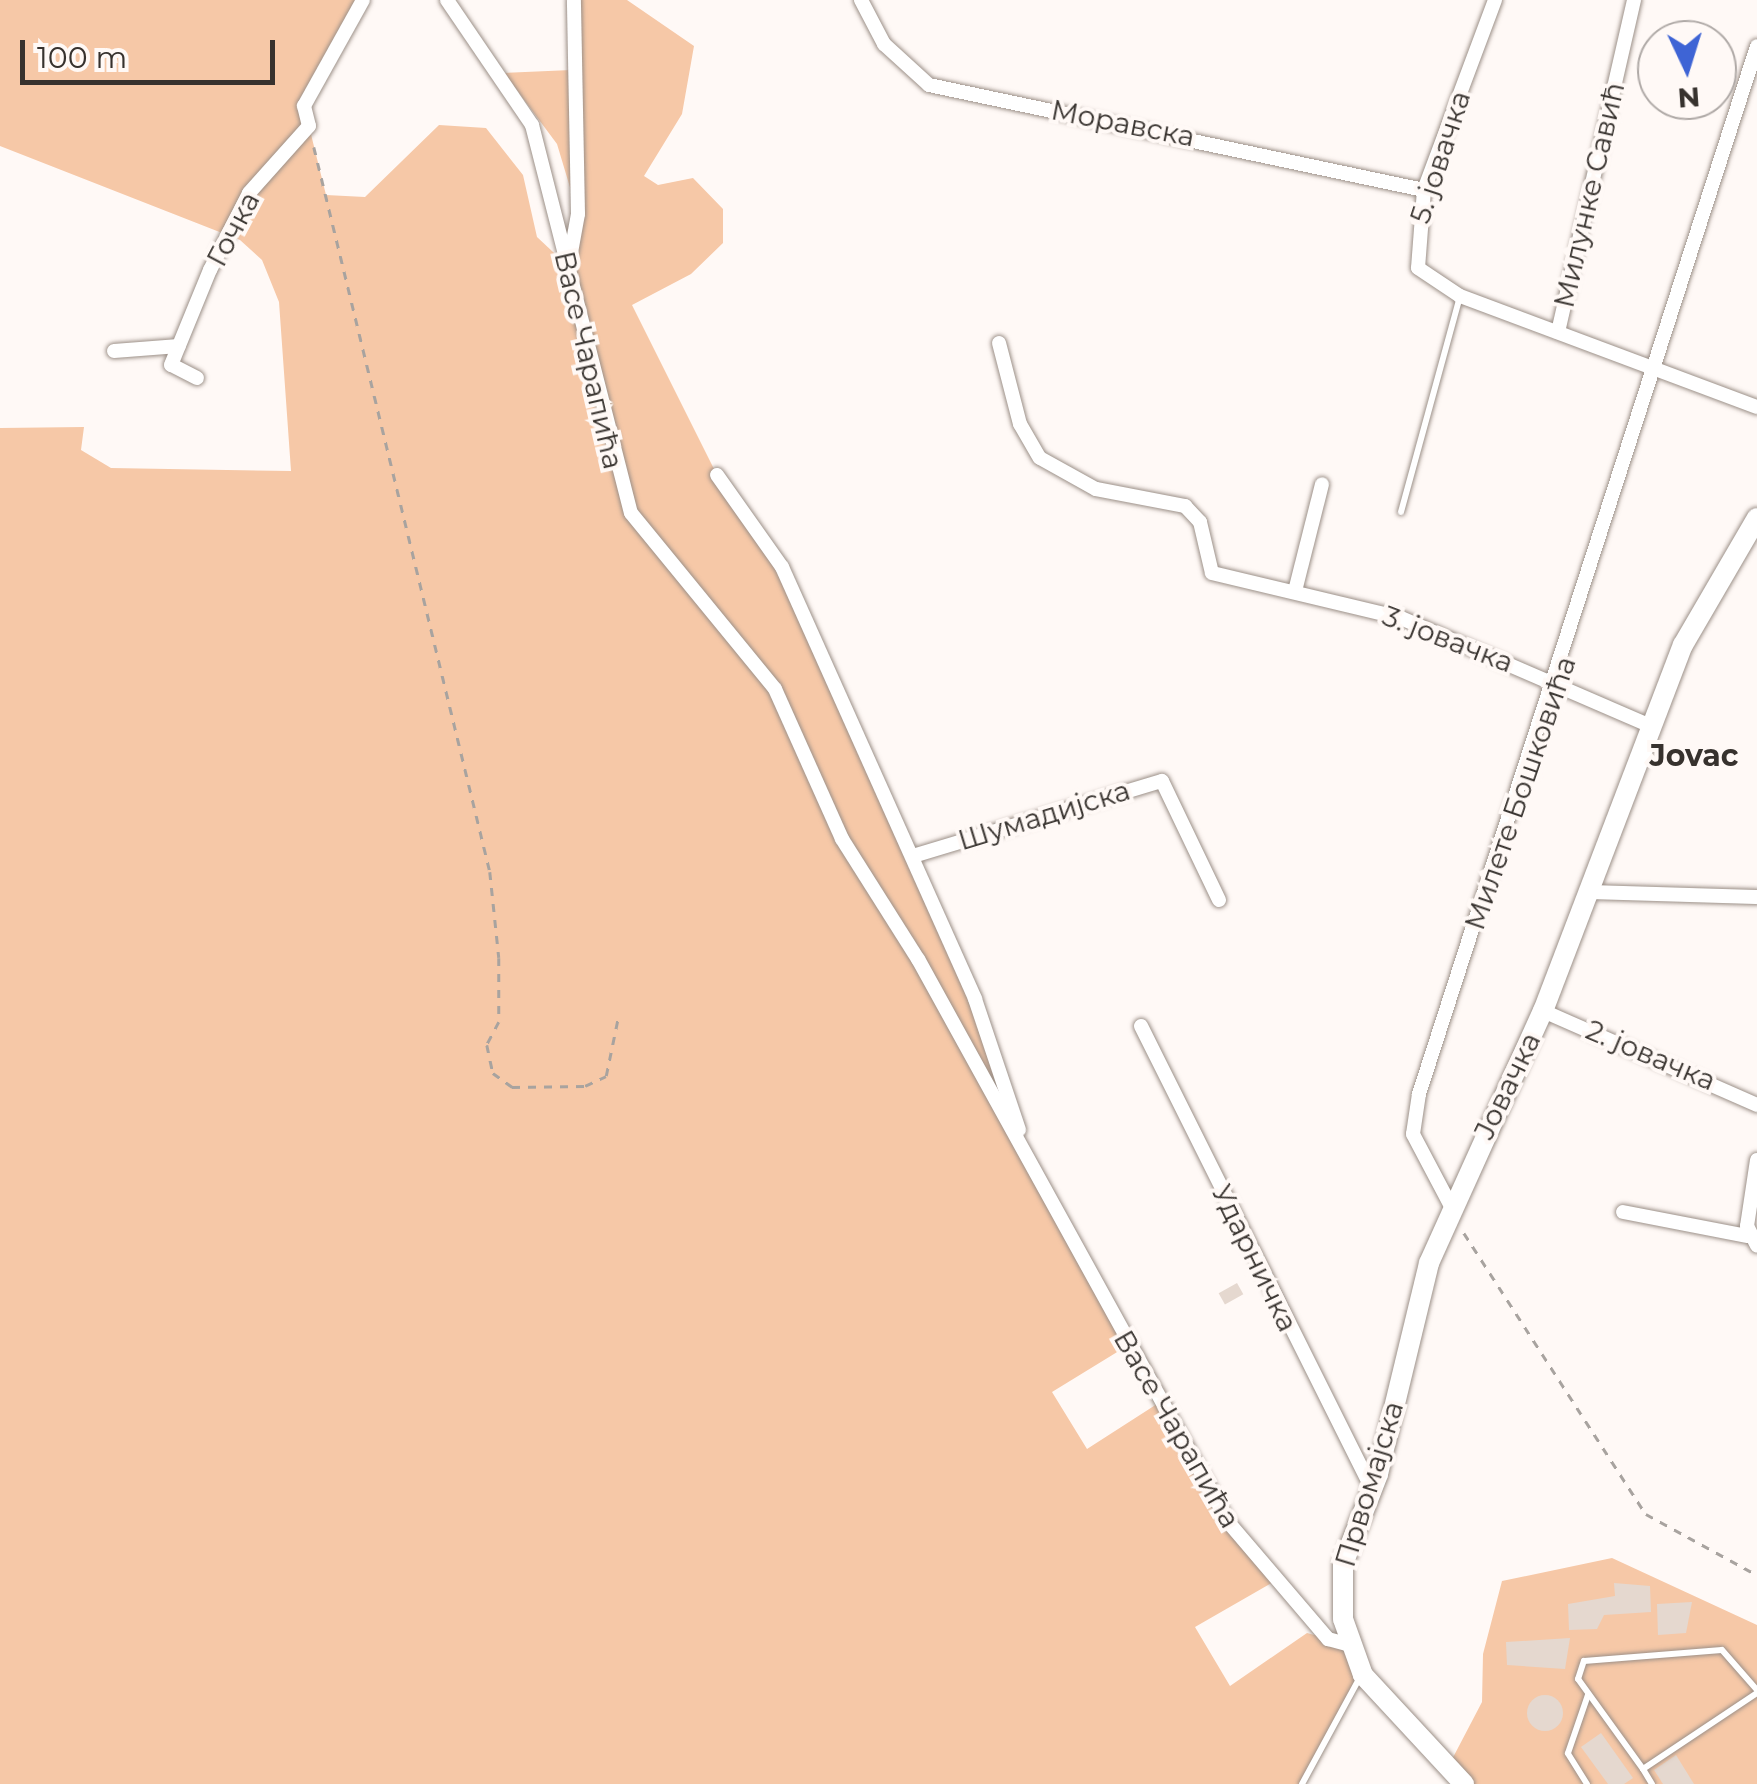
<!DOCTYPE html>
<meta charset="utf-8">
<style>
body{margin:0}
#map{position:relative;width:1757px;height:1784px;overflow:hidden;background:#fff9f6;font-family:Montserrat,sans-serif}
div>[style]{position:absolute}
.green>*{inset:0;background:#f6c8a7}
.building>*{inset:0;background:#e5d8cf;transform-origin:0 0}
.round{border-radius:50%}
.path>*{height:2.5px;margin-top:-1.25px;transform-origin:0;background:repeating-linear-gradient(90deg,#a8a39f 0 8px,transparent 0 16px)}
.roads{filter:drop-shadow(0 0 2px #9c9088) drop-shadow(0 0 2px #9c9088)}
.service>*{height:6px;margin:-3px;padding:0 3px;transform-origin:3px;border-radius:3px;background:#fff}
.minor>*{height:14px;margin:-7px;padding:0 7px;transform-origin:7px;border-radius:7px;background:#fff}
.secondary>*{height:20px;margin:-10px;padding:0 10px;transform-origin:10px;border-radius:10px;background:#fff}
span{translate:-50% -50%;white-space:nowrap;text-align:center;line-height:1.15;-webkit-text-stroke:8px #fff9f6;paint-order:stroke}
.street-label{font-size:28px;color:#37322e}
.neighbourhood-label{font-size:30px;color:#37322e;font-weight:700}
.north{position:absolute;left:1637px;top:20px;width:100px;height:100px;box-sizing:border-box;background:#fff9f6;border:2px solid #afa9a6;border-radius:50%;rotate:176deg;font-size:28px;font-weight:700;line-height:40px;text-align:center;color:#37322e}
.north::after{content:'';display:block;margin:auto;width:35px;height:45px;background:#3e64d5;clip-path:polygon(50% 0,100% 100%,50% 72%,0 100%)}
.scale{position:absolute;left:20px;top:40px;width:255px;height:45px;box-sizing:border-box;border:5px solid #37322e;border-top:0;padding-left:12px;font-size:30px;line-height:35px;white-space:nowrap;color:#37322e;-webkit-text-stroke:8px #fff9f6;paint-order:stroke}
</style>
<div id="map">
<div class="green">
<div style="clip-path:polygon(0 0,363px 0,304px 106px,326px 195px,365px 197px,439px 125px,486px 128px,523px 175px,537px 237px,568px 266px,578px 214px,557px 144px,504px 73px,571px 70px,574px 0,627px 0,694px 46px,682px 114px,644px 176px,658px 185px,693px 178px,723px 209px,723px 243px,691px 274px,632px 305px,717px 475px,782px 568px,913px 856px,1032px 1169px,1127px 1346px,1052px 1392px,1087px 1449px,1157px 1404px,1229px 1523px,1277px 1580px,1195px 1627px,1230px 1686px,1307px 1633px,1351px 1645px,1357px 1681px,1302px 1784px,0 1784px,0 428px,84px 427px,81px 450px,111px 468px,291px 471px,279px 302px,262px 260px,240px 240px,0 146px)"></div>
<div style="clip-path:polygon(1612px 1558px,1757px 1625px,1757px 1784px,1464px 1784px,1448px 1767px,1482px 1702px,1483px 1654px,1502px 1581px)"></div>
</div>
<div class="building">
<div style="left:1237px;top:1283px;width:13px;height:21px;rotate:61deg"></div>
<div style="clip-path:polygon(1614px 1583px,1650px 1586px,1651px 1612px,1604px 1615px,1597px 1629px,1569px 1630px,1568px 1604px,1615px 1596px)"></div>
<div style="clip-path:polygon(1692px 1602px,1686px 1633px,1658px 1635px,1657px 1604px)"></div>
<div style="clip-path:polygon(1570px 1638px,1565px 1669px,1507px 1665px,1506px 1642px)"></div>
<div class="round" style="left:1527px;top:1695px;width:36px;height:36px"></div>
<div style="clip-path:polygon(1601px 1733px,1633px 1778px,1624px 1784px,1608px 1784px,1581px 1747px)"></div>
<div style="clip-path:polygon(1676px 1755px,1694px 1784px,1663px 1784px,1654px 1770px)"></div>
</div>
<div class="path">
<div style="left:314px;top:147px;width:746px;rotate:76.35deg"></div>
<div style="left:490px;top:872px;width:86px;rotate:84deg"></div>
<div style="left:499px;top:958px;width:64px;rotate:90deg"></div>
<div style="left:499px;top:1022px;width:26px;rotate:118deg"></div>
<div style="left:487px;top:1045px;width:29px;rotate:78deg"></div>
<div style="left:493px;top:1073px;width:24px;rotate:36deg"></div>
<div style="left:512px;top:1087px;width:73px;rotate:-0.8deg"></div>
<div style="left:585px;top:1086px;width:23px;rotate:-25deg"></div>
<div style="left:606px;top:1076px;width:59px;rotate:-78.3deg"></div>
<div style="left:1464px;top:1233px;width:335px;rotate:57.1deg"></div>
<div style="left:1646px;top:1514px;width:127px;rotate:28.8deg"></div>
</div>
<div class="roads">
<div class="service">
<div style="left:1401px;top:512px;width:223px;rotate:-74.7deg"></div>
<div style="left:1643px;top:1769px;width:111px;rotate:-125.8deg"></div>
<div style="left:1578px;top:1679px;width:19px;rotate:-72deg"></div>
<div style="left:1584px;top:1661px;width:138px;rotate:-4.6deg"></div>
<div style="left:1722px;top:1650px;width:53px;rotate:48.8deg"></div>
<div style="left:1302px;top:1784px;width:119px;rotate:-61.5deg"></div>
<div style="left:1587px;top:1784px;width:36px;rotate:-122deg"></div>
<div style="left:1568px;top:1753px;width:61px;rotate:-71deg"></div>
<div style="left:1652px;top:1784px;width:17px;rotate:-121deg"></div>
<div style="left:1643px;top:1769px;width:137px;rotate:-33.7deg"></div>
</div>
<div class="minor">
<div style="left:447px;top:0;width:151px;rotate:55.8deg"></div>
<div style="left:532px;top:125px;width:400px;rotate:75.7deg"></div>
<div style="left:631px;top:513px;width:227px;rotate:50.7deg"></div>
<div style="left:775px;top:689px;width:164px;rotate:65.9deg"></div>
<div style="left:842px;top:839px;width:142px;rotate:57.7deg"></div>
<div style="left:918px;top:959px;width:644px;rotate:61.13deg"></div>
<div style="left:1229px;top:1523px;width:153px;rotate:49.5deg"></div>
<div style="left:1328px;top:1639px;width:24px;rotate:15deg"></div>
<div style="left:861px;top:0;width:50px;rotate:62.4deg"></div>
<div style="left:884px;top:44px;width:61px;rotate:42.3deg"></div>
<div style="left:929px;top:85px;width:506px;rotate:11.98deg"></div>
<div style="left:1495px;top:0;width:203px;rotate:110.5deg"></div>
<div style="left:1424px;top:190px;width:78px;rotate:94.4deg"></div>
<div style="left:1418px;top:268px;width:50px;rotate:33.7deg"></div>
<div style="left:1460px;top:296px;width:317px;rotate:20.5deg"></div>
<div style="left:570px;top:258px;width:45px;rotate:-79.7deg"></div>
<div style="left:578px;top:214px;width:214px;rotate:-91.1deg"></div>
<div style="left:1558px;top:332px;width:341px;rotate:-77.1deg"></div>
<div style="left:999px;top:343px;width:84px;rotate:75.5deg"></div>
<div style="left:1020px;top:424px;width:39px;rotate:60deg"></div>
<div style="left:1040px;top:458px;width:64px;rotate:29deg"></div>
<div style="left:1096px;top:489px;width:91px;rotate:10.8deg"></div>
<div style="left:1185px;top:506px;width:22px;rotate:47deg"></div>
<div style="left:1200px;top:522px;width:52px;rotate:76.8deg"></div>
<div style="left:1212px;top:573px;width:194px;rotate:13.4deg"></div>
<div style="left:1401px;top:618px;width:271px;rotate:23.4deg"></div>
<div style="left:114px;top:351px;width:65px;rotate:-4.4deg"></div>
<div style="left:197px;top:378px;width:29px;rotate:-153deg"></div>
<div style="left:171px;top:365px;width:103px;rotate:-67.7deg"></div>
<div style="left:210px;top:270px;width:86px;rotate:-63.1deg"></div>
<div style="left:249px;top:193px;width:90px;rotate:-48.2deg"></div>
<div style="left:309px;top:126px;width:21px;rotate:-104deg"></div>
<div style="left:304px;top:106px;width:121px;rotate:-60.9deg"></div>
<div style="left:717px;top:475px;width:113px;rotate:54.8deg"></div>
<div style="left:782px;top:567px;width:473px;rotate:65.9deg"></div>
<div style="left:975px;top:999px;width:138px;rotate:71.4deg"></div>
<div style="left:1295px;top:591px;width:110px;rotate:-75.8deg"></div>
<div style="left:913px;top:856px;width:260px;rotate:-16.8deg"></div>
<div style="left:1162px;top:781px;width:132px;rotate:64.4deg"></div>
<div style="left:1589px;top:892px;width:168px;rotate:1.7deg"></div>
<div style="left:1543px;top:1011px;width:234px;rotate:23.7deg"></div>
<div style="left:1141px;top:1026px;width:517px;rotate:63.48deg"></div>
<div style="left:1757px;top:1160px;width:67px;rotate:98.6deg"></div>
<div style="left:1747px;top:1226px;width:22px;rotate:63deg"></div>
<div style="left:1453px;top:1210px;width:86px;rotate:-117.8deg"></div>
<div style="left:1413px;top:1134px;width:40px;rotate:-81.5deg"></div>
<div style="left:1419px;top:1094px;width:1101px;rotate:-72.12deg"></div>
<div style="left:1623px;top:1212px;width:127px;rotate:10.9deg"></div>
</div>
<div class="secondary">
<div style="left:1464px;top:1784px;width:149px;rotate:-132.8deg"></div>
<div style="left:1363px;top:1675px;width:59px;rotate:-109.7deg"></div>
<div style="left:1343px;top:1619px;width:55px;rotate:-90deg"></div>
<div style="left:1343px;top:1564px;width:97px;rotate:-68.7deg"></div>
<div style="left:1378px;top:1474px;width:217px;rotate:-76.4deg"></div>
<div style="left:1429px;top:1263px;width:277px;rotate:-65.7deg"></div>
<div style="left:1543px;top:1011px;width:392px;rotate:-69.1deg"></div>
<div style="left:1683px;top:645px;width:147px;rotate:-59.8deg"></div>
</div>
</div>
<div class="street-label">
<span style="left:1123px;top:123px;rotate:11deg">Моравска</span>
<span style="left:1440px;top:157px;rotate:-72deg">5. јовачка</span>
<span style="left:1589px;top:195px;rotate:-77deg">Милунке Савић</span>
<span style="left:233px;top:229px;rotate:-62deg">Гочка</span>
<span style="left:589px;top:360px;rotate:77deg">Васе Чарапића</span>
<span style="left:1448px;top:639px;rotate:21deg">3. јовачка</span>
<span style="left:1520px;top:793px;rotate:-71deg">Милете Бошковића</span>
<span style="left:1044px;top:815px;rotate:-17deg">Шумадијска</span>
<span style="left:1651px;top:1055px;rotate:23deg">2. јовачка</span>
<span style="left:1507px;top:1086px;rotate:-64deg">Јовачка</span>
<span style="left:1255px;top:1258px;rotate:64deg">Ударничка</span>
<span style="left:1177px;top:1429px;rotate:60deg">Васе Чарапића</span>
<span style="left:1369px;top:1484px;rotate:-73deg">Првомајска</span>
</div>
<div class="neighbourhood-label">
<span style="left:1694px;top:756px">Jovac</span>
</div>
<div class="north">N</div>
<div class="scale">100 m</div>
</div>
